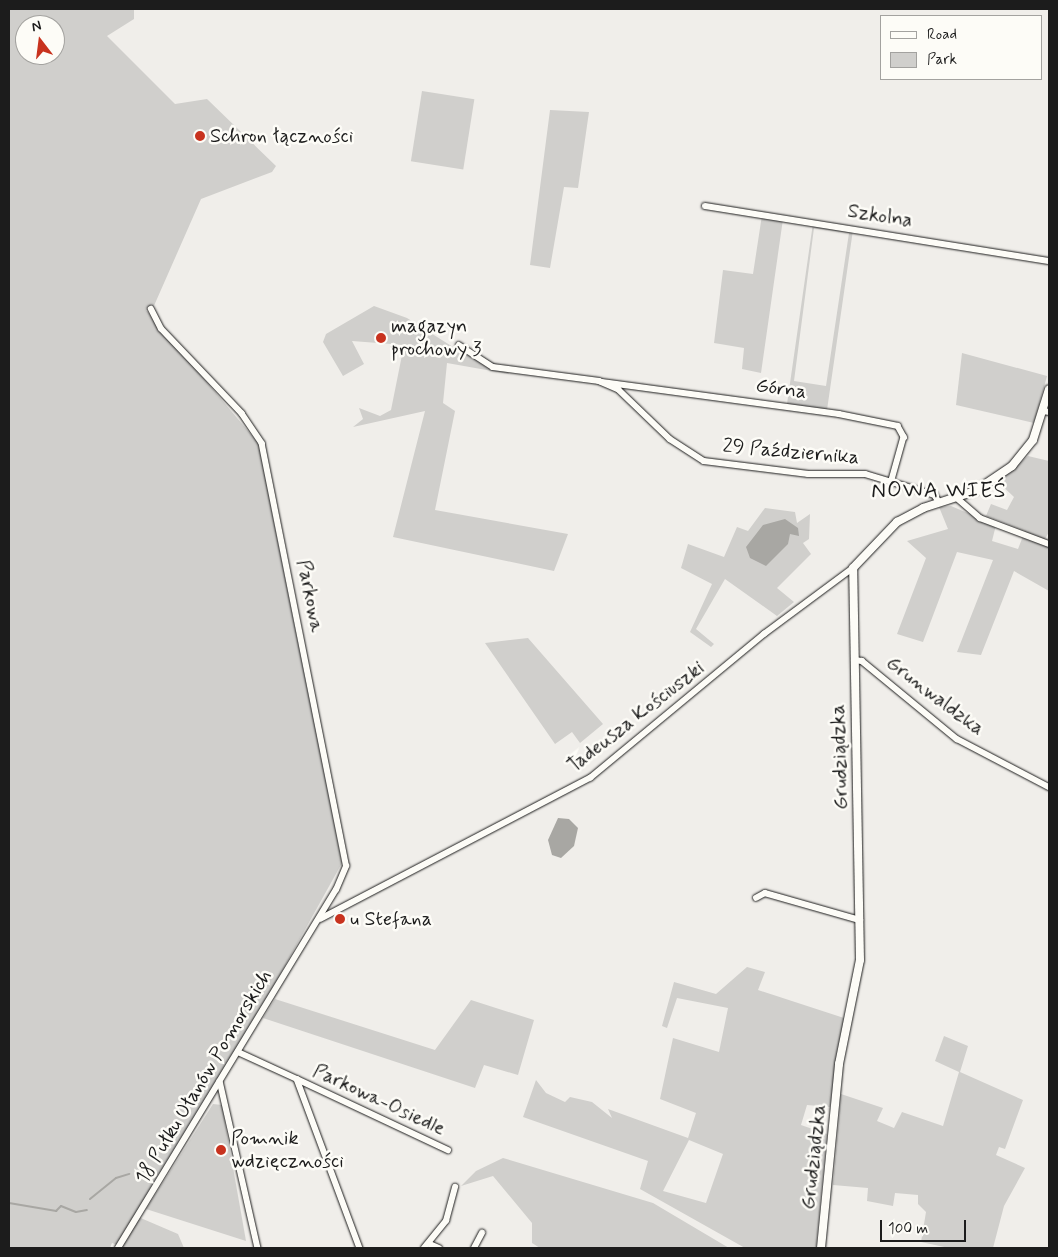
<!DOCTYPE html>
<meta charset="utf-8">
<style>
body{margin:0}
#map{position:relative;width:1058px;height:1257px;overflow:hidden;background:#f0eeea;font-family:Mynerve,sans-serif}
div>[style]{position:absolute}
.green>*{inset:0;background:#d0cfcc;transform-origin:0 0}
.water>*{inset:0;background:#a8a7a3}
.stream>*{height:2px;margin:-1px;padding:0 1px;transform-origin:1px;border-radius:1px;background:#a8a7a3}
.roads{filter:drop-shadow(0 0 1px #1c1c1c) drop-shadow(0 0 1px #1c1c1c)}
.street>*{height:5.5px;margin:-2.75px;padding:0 2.75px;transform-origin:2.75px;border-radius:2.75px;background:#fdfcf7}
.secondary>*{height:8px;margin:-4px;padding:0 4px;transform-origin:4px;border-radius:4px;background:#fdfcf7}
.dots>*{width:14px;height:14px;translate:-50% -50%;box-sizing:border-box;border:2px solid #fdfcf7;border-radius:50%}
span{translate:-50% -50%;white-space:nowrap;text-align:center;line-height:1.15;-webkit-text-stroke:5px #fdfcf7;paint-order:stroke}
.poi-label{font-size:20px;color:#1c1c1c}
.left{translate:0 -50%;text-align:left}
.street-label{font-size:20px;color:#1c1c1c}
.quarter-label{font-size:22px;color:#1c1c1c;letter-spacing:1px}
.frame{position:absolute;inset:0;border:10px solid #1c1c1c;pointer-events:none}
.legend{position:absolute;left:880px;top:15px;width:162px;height:65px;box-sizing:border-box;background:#fdfcf7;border:1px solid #a3a29f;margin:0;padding:6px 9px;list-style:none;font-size:15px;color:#1c1c1c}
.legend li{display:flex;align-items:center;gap:10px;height:25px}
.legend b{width:25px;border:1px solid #a3a29f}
.north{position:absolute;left:15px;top:15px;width:50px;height:50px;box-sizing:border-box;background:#fdfcf7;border:1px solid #a3a29f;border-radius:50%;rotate:345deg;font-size:14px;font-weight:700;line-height:20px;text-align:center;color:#1c1c1c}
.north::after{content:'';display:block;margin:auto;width:18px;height:22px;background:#c8321e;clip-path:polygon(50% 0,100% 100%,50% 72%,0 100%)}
.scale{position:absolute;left:880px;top:1220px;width:86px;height:22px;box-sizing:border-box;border:2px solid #1c1c1c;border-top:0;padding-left:6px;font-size:15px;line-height:18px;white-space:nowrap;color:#1c1c1c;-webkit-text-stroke:4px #fdfcf7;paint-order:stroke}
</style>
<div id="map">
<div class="green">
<div style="clip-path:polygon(evenodd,9px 9px,134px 9px,134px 19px,107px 36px,175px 104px,207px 99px,276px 166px,272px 172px,201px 199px,153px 308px,146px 310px,259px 444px,342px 863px,257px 1016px,136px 1216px,178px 1234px,184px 1248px,125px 1248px,112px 1243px,110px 1248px,9px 1248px,9px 9px,25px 25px,55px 25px,55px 55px,25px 55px,25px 25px)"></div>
<div style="left:422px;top:91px;width:53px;height:71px;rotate:9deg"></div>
<div style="clip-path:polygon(550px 110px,589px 112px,578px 188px,564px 187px,550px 268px,530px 265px)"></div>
<div style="clip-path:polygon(762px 215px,783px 219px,761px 373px,742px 369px,744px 348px,714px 343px,723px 270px,753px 274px)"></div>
<div style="clip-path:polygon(evenodd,813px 223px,853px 230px,827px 410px,787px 404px,813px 223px,814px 228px,849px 233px,826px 386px,794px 381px,814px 228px)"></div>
<div style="clip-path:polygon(374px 306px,407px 318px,453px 347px,505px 367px,509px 374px,447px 363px,443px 403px,455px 411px,435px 510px,568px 534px,554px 571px,393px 537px,425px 411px,353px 427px,363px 419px,359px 408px,380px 416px,391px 410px,404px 345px,352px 341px,364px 364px,343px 376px,323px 342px,326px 334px)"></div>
<div style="clip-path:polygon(962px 353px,1047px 376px,1034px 423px,956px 405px)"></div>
<div style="clip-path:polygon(1028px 456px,1049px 461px,1049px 532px,1045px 539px,1049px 542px,1049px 591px,1014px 571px,981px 655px,957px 652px,993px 560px,957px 552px,923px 642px,897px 634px,926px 558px,907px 541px,948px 529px,939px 507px,951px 506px,996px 525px,992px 541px,1018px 549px,1025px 531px,986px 516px,991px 504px,1007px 510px,1014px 497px,997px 481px)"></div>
<div style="clip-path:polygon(765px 508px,795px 512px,797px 523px,810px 514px,809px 539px,803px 543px,811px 554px,777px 588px,794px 602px,777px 616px,725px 579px,696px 629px,714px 644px,711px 647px,690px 632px,712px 584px,681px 568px,688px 544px,724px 557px,737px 527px,748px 531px)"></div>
<div style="clip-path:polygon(528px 638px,603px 724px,580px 743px,572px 732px,555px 744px,485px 643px)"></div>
<div style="clip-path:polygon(evenodd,747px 967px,765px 972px,758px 990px,844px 1018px,830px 1107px,807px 1105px,801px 1125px,827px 1134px,816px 1248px,745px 1248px,640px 1189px,648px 1161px,523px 1117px,536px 1080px,546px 1093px,565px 1102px,570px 1097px,592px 1102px,612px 1118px,608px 1109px,688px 1138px,696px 1113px,660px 1099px,673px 1038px,719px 1052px,728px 1008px,677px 998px,667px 1028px,662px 1026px,674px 982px,716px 994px,747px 967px,689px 1140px,723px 1154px,706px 1203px,663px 1191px,689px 1140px)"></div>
<div style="clip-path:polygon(275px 999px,435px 1050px,471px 1000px,534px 1020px,518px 1075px,484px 1065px,475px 1088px,263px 1018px)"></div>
<div style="clip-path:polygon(944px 1036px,968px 1046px,960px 1072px,1023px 1100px,1005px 1149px,999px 1147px,996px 1155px,1025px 1168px,1004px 1206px,993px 1248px,949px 1248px,921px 1242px,926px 1212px,918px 1204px,918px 1195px,895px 1193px,893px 1206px,867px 1201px,868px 1188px,833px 1185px,841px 1094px,883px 1108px,877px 1121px,894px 1128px,902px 1112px,943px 1126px,959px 1072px,935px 1061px)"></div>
<div style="clip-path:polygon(213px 1104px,222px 1105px,246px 1241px,146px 1209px)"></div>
<div style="clip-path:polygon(503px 1158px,653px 1203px,729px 1248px,540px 1248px,532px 1243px,532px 1223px,493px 1176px,461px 1186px,476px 1171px)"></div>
</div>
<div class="water">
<div style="clip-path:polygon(785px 519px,798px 528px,799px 536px,790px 534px,788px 544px,766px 566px,750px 558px,746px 547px,763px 525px)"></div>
<div style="clip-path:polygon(558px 818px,569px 819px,578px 828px,574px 846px,561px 858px,552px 855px,548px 840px)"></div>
</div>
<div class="stream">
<div style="left:90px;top:1199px;width:33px;rotate:-39deg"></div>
<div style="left:116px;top:1178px;width:14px;rotate:-17deg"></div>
<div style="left:9px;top:1203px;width:48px;rotate:9.7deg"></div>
<div style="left:56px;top:1211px;width:7px;rotate:-45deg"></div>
<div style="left:61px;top:1206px;width:16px;rotate:22deg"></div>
<div style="left:76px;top:1212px;width:11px;rotate:-10deg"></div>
</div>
<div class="roads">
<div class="street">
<div style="left:705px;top:206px;width:348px;rotate:9.1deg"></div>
<div style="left:459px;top:345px;width:40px;rotate:32.9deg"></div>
<div style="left:493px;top:367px;width:107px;rotate:7.5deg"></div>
<div style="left:599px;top:381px;width:21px;rotate:23deg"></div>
<div style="left:618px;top:389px;width:72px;rotate:43.9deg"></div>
<div style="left:670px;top:439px;width:40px;rotate:32.9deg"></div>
<div style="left:704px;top:461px;width:105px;rotate:7.1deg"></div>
<div style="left:808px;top:474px;width:57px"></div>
<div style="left:865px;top:474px;width:73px;rotate:16.7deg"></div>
<div style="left:935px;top:495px;width:8px;rotate:60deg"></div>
<div style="left:602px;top:382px;width:239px;rotate:7.7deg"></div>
<div style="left:839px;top:414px;width:60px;rotate:11.5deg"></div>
<div style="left:898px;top:426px;width:13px;rotate:61deg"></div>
<div style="left:904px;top:437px;width:45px;rotate:105.6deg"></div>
<div style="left:1044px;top:411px;width:5px;rotate:11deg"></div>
<div style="left:956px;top:497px;width:32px;rotate:41deg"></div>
<div style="left:980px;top:518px;width:74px;rotate:20.6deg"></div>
<div style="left:854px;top:660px;width:8px;rotate:7deg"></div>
<div style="left:862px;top:661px;width:123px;rotate:39.4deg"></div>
<div style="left:957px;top:739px;width:104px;rotate:27.6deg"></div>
<div style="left:756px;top:898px;width:10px;rotate:-29deg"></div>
<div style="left:765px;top:893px;width:99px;rotate:15.9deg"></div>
<div style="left:320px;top:919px;width:305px;rotate:-27.6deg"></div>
<div style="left:590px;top:778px;width:226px;rotate:-39.6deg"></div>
<div style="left:764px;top:634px;width:111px;rotate:-36.6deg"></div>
<div style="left:238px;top:1052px;width:65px;rotate:24.6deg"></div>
<div style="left:297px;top:1079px;width:180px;rotate:69.6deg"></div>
<div style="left:297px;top:1079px;width:167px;rotate:25.2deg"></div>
<div style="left:220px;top:1081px;width:171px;rotate:77.2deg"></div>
<div style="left:430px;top:1244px;width:10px;rotate:24deg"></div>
<div style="left:118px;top:1248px;width:419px;rotate:-58.7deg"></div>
<div style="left:336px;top:890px;width:26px;rotate:-67deg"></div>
<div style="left:346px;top:866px;width:430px;rotate:-101.3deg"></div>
<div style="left:262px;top:444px;width:36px;rotate:-124deg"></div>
<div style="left:242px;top:414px;width:117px;rotate:-133.6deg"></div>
<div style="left:161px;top:329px;width:22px;rotate:-117deg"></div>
<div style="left:424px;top:1248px;width:35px;rotate:-51deg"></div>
<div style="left:446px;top:1221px;width:35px;rotate:-75deg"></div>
<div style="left:474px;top:1248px;width:17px;rotate:-62deg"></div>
</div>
<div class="secondary">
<div style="left:821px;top:1248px;width:185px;rotate:-84.4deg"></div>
<div style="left:839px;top:1064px;width:106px;rotate:-78.6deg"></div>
<div style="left:860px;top:960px;width:392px;rotate:-91deg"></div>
<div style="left:853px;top:568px;width:64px;rotate:-46.3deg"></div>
<div style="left:897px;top:522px;width:30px;rotate:-28deg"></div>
<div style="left:923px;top:508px;width:55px;rotate:-18.1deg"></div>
<div style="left:975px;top:491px;width:45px;rotate:-34deg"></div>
<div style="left:1012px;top:466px;width:33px;rotate:-51deg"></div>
<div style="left:1033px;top:440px;width:53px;rotate:-72.6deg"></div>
</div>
</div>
<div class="dots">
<div style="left:200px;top:136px;background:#c8321e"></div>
<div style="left:381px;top:338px;background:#c8321e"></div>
<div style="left:340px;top:919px;background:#c8321e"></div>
<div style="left:221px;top:1150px;background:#c8321e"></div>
</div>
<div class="poi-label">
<span class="left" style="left:210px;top:136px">Schron łączności</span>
<span class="left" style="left:391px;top:338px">magazyn<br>prochowy 3</span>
<span class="left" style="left:350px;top:919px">u Stefana</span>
<span class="left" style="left:231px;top:1150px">Pomnik<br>wdzięczności</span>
</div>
<div class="street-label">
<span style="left:880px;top:216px;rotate:9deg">Szkolna</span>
<span style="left:781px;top:389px;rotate:8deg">Górna</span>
<span style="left:791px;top:452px;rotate:5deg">29 Października</span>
<span style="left:310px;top:596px;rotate:79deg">Parkowa</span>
<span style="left:935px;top:696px;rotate:37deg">Grunwaldzka</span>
<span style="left:636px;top:717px;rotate:-38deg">Tadeusza Kościuszki</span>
<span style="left:840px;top:757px;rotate:-92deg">Grudziądzka</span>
<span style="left:204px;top:1077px;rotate:-59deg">18 Pułku Ułanów Pomorskich</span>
<span style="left:379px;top:1100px;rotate:25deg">Parkowa-Osiedle</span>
<span style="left:814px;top:1157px;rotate:-84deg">Grudziądzka</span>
</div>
<div class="quarter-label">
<span style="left:939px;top:492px">NOWA WIEŚ</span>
</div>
<div class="frame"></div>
<ul class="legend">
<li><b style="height:6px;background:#fdfcf7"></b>Road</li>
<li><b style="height:14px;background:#d0cfcc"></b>Park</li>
</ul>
<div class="north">N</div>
<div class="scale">100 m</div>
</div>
